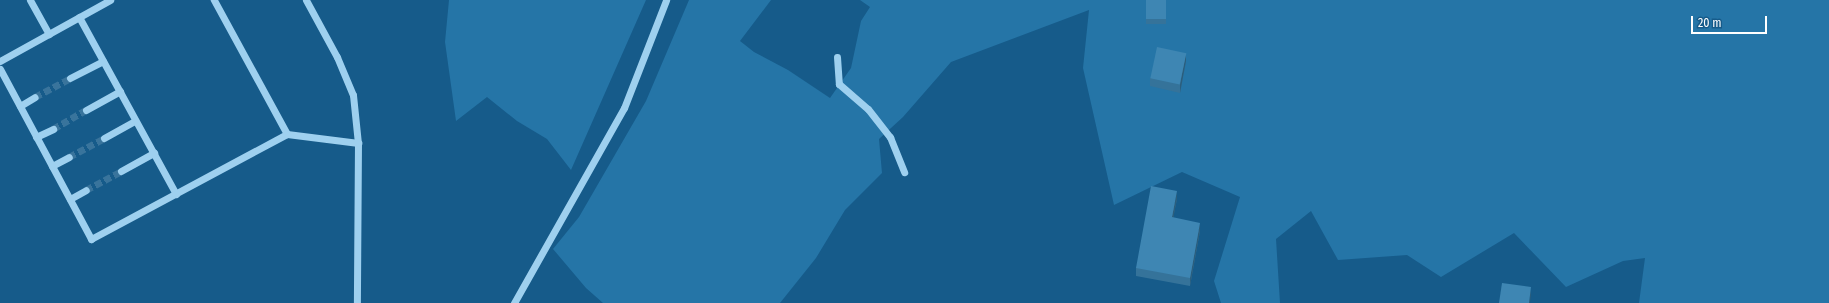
<!DOCTYPE html>
<style>
body{margin:0}
#map{position:relative;width:1829px;height:303px;overflow:hidden;background:#165b8a;font-family:"Fira Sans Condensed",sans-serif}
div>[style]{position:absolute}
.green>*{inset:0;background:#2575a7}
.minor-tunnel>*{height:7px;margin-top:-3.5px;transform-origin:0;background:repeating-linear-gradient(90deg,#39749c 0 7px,transparent 0 10.5px)}
.minor>*{height:7px;margin:-3.5px;padding:0 3.5px;transform-origin:3.5px;border-radius:3.5px;background:#9ed0ef}
.wall>*{inset:0;background:#35739a;transform-origin:0 0}
.shaded-wall>*{inset:0;background:#2b5e7d}
.building>*{inset:0;background:#3e86b3;transform-origin:0 0}
span{translate:-50% -50%;white-space:nowrap;text-align:center;line-height:1.15;-webkit-text-stroke:3.5px #165b8a;paint-order:stroke}
.scale{position:absolute;left:1691px;top:16px;width:76px;height:18px;box-sizing:border-box;border:2px solid #fff;border-top:0;padding-left:5px;font-size:12px;line-height:14px;white-space:nowrap;color:#fff;-webkit-text-stroke:3px #165b8a;paint-order:stroke}
</style>
<div id="map">
<div class="green">
<div style="clip-path:polygon(449px 0,646px 0,571px 170px,547px 139px,517px 121px,487px 97px,456px 121px,445px 42px)"></div>
<div style="clip-path:polygon(689px 0,771px 0,740px 41px,754px 52px,788px 70px,830px 98px,851px 68px,861px 21px,870px 7px,860px 0,1829px 0,1829px 303px,1639px 303px,1645px 258px,1623px 261px,1566px 287px,1514px 233px,1441px 277px,1407px 255px,1338px 260px,1311px 211px,1276px 239px,1280px 303px,1221px 303px,1214px 281px,1240px 197px,1182px 172px,1114px 205px,1083px 68px,1089px 10px,951px 62px,903px 117px,879px 139px,882px 173px,845px 210px,816px 258px,780px 303px,603px 303px,586px 288px,553px 249px,579px 217px,646px 101px)"></div>
</div>
<div class="minor-tunnel">
<div style="left:35px;top:97px;width:40px;rotate:-28deg"></div>
<div style="left:53px;top:129px;width:38px;rotate:-30deg"></div>
<div style="left:69px;top:157px;width:40px;rotate:-28deg"></div>
<div style="left:86px;top:190px;width:40px;rotate:-28deg"></div>
</div>
<div class="minor">
<div style="left:30px;top:0;width:39px;rotate:61deg"></div>
<div style="left:306px;top:0;width:65px;rotate:61.5deg"></div>
<div style="left:337px;top:57px;width:41px;rotate:67.2deg"></div>
<div style="left:353px;top:95px;width:48px;rotate:84.1deg"></div>
<div style="left:358px;top:143px;width:160px;rotate:90.4deg"></div>
<div style="left:79px;top:17px;width:202px;rotate:61.3deg"></div>
<div style="left:837px;top:57px;width:27px;rotate:86deg"></div>
<div style="left:839px;top:84px;width:38px;rotate:41deg"></div>
<div style="left:868px;top:109px;width:36px;rotate:52deg"></div>
<div style="left:890px;top:137px;width:38px;rotate:68deg"></div>
<div style="left:0;top:61px;width:126px;rotate:-29deg"></div>
<div style="left:0;top:69px;width:193px;rotate:61.8deg"></div>
<div style="left:91px;top:239px;width:222px;rotate:-28.2deg"></div>
<div style="left:287px;top:134px;width:153px;rotate:-118.6deg"></div>
<div style="left:70px;top:78px;width:37px;rotate:-27deg"></div>
<div style="left:20px;top:106px;width:17px;rotate:-31deg"></div>
<div style="left:86px;top:110px;width:39px;rotate:-29deg"></div>
<div style="left:287px;top:134px;width:72px;rotate:7.2deg"></div>
<div style="left:36px;top:137px;width:19px;rotate:-25deg"></div>
<div style="left:104px;top:138px;width:35px;rotate:-29deg"></div>
<div style="left:52px;top:166px;width:19px;rotate:-28deg"></div>
<div style="left:121px;top:171px;width:38px;rotate:-29deg"></div>
<div style="left:70px;top:199px;width:18px;rotate:-29deg"></div>
<div style="left:514px;top:303px;width:224px;rotate:-60.6deg"></div>
<div style="left:624px;top:108px;width:116px;rotate:-68.7deg"></div>
</div>
<div class="wall">
<div style="left:1146px;top:0;width:20px;height:24px"></div>
<div style="clip-path:polygon(1186px 61px,1180px 93px,1150px 86px,1150px 78px)"></div>
<div style="clip-path:polygon(1177px 199px,1173px 218px,1200px 231px,1190px 286px,1136px 276px,1136px 268px)"></div>
</div>
<div class="shaded-wall">
<div style="clip-path:polygon(1186px 53px,1186px 61px,1180px 93px,1180px 85px)"></div>
<div style="clip-path:polygon(1177px 191px,1177px 199px,1172px 225px,1172px 217px)"></div>
<div style="clip-path:polygon(1200px 223px,1200px 231px,1190px 286px,1190px 278px)"></div>
<div style="clip-path:polygon(1531px 287px,1531px 295px,1530px 303px,1529px 303px)"></div>
</div>
<div class="building">
<div style="left:1146px;top:0;width:20px;height:19px"></div>
<div style="left:1157px;top:47px;width:30px;height:32px;rotate:12deg"></div>
<div style="clip-path:polygon(1151px 186px,1177px 191px,1172px 217px,1200px 223px,1190px 278px,1136px 268px)"></div>
<div style="clip-path:polygon(1502px 283px,1531px 287px,1529px 303px,1499px 303px)"></div>
</div>
<div class="scale">20 m</div>
</div>
